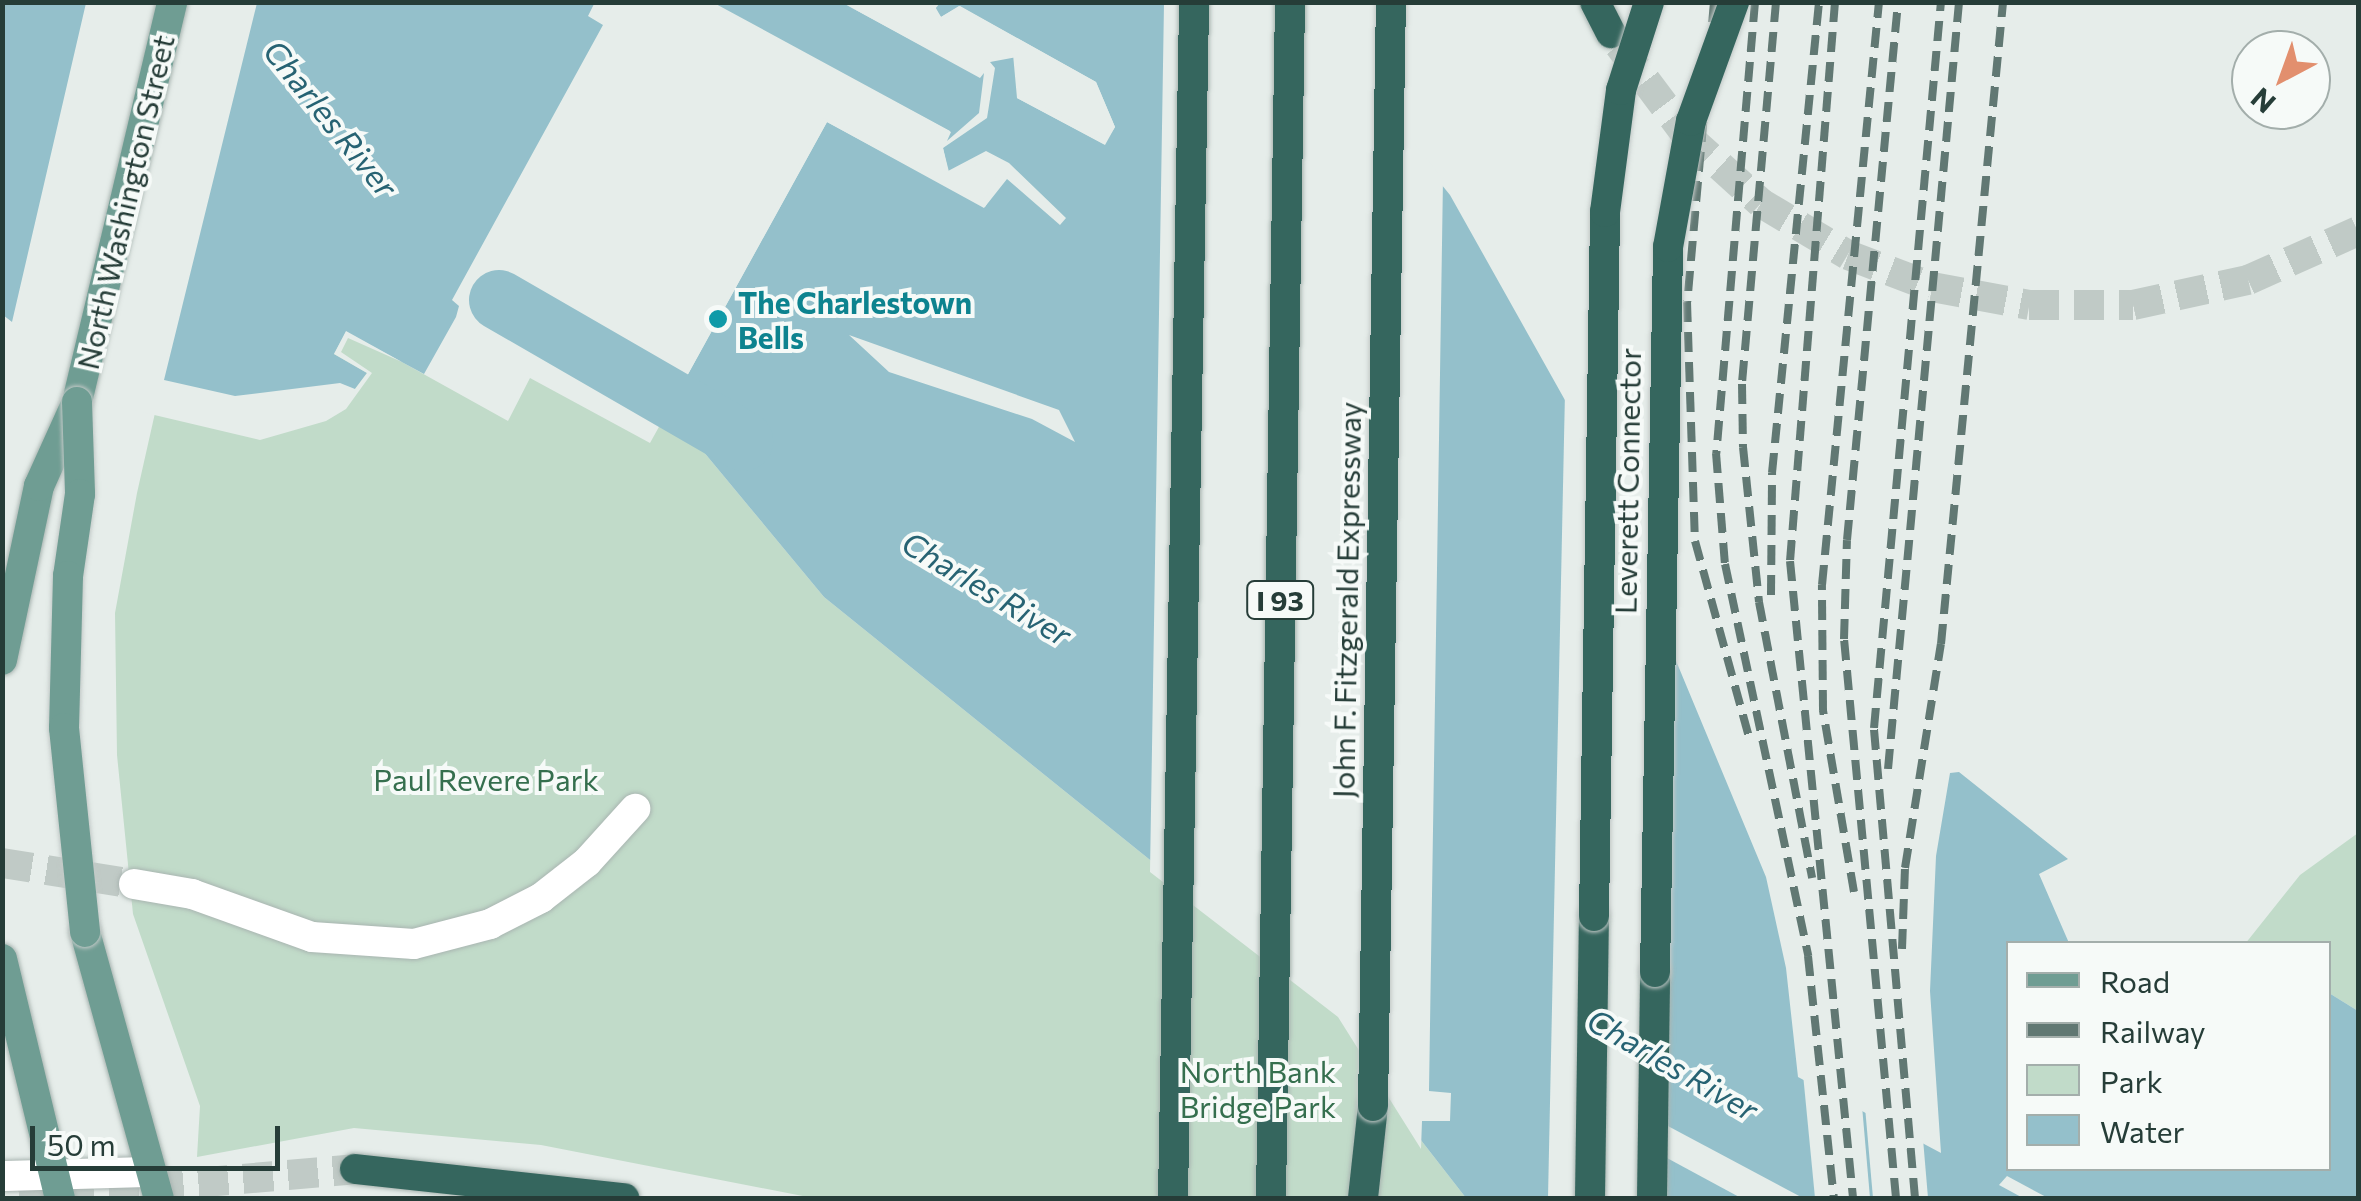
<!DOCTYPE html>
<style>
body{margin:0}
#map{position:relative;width:2361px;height:1201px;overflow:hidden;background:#e6edea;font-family:Commissioner,sans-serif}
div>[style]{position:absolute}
.green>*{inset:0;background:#c1dbc9}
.water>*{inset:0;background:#94c0cb}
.pier>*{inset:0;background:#e6edea}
.river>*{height:60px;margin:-30px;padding:0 30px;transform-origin:30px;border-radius:30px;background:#94c0cb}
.street-tunnel>*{height:30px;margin-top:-15px;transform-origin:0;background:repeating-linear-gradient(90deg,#c0cac6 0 30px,transparent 0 45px)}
.highway-tunnel>*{height:30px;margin-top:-15px;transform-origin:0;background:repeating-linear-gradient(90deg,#c0cac6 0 30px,transparent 0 45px)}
.roads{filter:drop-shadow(0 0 2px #a9b5b1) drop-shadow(0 0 2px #a9b5b1)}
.street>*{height:30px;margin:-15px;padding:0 15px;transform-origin:15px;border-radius:15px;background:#fff}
.secondary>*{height:30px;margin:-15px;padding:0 15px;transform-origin:15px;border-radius:15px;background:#fff}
.primary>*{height:30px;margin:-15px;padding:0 15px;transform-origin:15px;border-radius:15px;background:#6f9d93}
.highway>*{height:30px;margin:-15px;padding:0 15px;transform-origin:15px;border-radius:15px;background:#35665e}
.rail>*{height:8px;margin-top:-4px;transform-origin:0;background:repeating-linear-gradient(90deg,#617873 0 20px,transparent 0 30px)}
.bridges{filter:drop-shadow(0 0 2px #c2c9c7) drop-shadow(0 0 2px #c2c9c7)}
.primary-bridge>*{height:30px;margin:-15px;padding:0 15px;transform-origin:15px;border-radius:15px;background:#6f9d93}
.highway-bridge>*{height:30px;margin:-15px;padding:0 15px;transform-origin:15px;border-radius:15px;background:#35665e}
.dots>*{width:28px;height:28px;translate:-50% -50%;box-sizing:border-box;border:5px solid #f6faf8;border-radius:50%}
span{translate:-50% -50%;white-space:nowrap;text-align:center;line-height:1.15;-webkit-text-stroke:8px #f6faf8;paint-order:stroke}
.shield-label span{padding:2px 8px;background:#f6faf8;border:2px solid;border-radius:8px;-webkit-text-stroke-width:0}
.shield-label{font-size:28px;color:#263d38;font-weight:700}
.street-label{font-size:30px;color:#263d38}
.culture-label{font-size:30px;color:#0d838f;font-weight:700}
.left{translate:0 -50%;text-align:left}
.park-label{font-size:30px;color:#356f4e}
.water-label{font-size:32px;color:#276373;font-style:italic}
.frame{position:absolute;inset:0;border:5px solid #263d38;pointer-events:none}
.legend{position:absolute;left:2006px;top:941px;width:325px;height:230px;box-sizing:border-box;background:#f6faf8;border:2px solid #a3aeab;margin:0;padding:12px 18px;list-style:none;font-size:30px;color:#263d38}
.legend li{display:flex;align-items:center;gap:20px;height:50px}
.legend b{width:50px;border:2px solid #a3aeab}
.north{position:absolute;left:2231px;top:30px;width:100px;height:100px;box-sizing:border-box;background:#f6faf8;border:2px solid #a3aeab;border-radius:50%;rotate:221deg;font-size:28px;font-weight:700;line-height:40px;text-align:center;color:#263d38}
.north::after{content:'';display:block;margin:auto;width:35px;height:45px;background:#e28f6e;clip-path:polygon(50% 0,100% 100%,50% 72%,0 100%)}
.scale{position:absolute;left:30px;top:1126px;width:250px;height:45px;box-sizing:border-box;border:5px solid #263d38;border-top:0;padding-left:12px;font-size:30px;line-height:35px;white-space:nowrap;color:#263d38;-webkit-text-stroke:8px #f6faf8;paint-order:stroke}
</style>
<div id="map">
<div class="green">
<div style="clip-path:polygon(346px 331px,508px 421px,530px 378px,650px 443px,660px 425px,698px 445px,824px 597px,1341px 1014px,1410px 1126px,1466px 1198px,813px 1198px,541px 1145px,354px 1128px,197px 1157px,200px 1106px,133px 914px,117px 755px,115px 613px,137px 493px,155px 413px,240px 432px,334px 354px)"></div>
<div style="clip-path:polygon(2358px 833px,2358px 1011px,2329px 993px,2328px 944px,2245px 944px,2300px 875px)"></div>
</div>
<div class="water">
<div style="clip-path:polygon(595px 2px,588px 16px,603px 25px,452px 300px,459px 306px,456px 317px,424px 374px,346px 332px,334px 354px,367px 373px,349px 397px,240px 432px,3px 374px,2px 3px)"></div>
<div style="clip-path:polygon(714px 3px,843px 3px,980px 77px,989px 62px,1013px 54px,1017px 98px,1104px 144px,1115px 127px,1096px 82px,960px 6px,941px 17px,933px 3px,1336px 3px,1401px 135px,1450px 195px,1575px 418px,1766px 877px,1786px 968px,1798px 1077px,1941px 1153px,1930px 991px,1936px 856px,1950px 773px,1959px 772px,2068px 859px,2039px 874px,2069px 943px,2008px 944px,2008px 1168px,2328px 1168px,2329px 993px,2358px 1011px,2358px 1198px,1466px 1198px,1410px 1126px,1341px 1014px,824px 597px,698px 445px,660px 425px,827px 122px,985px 207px,1009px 164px,985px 154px,949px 172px,943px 148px,950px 131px)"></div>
</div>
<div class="pier">
<div style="clip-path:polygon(709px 2px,951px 132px,947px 141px,979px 113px,984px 73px,980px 78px,843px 3px,979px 71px,987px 58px,1015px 50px,1022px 56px,1022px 95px,1103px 138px,1110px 126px,1092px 85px,960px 12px,939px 22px,928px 2px,940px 3px,935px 9px,941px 17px,959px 6px,1096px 82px,1115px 127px,1105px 145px,1017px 98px,1017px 57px,990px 62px,995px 68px,987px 118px,943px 148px,948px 171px,986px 151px,1009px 163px,1066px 218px,1060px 225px,1007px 179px,984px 208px,827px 122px,660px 425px,824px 118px,982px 201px,1003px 165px,988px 157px,955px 178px,946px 176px,938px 148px,944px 134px)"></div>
<div style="clip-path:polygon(1342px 2px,1405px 132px,1443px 179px,1429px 1091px,1451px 1093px,1450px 1121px,1422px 1121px,1421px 1149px,1338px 1017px,1150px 872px,1164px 3px)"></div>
<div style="clip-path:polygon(86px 3px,257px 3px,164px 380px,235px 396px,340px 383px,355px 389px,367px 373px,334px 354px,346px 331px,402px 362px,348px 338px,341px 352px,372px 373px,346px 409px,326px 421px,260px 440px,2px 379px,3px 315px,12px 322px)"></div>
<div style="clip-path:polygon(849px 335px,1059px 410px,1075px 442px,1032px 419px,889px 372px)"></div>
<div style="clip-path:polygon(1565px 392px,1650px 589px,1663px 1198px,1548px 1198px)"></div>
<div style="clip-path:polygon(1803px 1074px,1862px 1106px,1870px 1198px,1815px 1198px)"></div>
<div style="clip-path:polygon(1865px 1107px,1923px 1139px,1928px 1198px,1873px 1198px)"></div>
<div style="clip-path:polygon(1666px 1125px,1803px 1198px,1741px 1198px,1667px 1158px)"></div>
<div style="clip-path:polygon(2007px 1176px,2048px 1198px,2023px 1198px,1999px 1185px)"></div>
</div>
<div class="river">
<div style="left:499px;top:300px;width:282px;rotate:30deg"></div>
</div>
<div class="street-tunnel">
<div style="left:2px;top:863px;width:134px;rotate:9deg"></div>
</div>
<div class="highway-tunnel">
<div style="left:1619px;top:45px;width:114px;rotate:53.2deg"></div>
<div style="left:1687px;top:136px;width:100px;rotate:42.2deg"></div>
<div style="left:1761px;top:203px;width:101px;rotate:30.9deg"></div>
<div style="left:1848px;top:255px;width:90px;rotate:20.9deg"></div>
<div style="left:1932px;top:287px;width:99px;rotate:10.5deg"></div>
<div style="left:2029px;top:305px;width:104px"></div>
<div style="left:2133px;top:305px;width:118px;rotate:-12.3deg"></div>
<div style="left:2248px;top:280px;width:120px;rotate:-24deg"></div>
<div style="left:19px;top:1198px;width:337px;rotate:-4.9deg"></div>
</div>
<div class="roads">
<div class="street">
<div style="left:134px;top:884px;width:59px;rotate:9.8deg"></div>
<div style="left:192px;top:894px;width:127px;rotate:19.7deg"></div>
<div style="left:312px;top:937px;width:102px;rotate:3.9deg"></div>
<div style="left:414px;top:944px;width:79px;rotate:-14.7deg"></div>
<div style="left:490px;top:924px;width:57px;rotate:-27deg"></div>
<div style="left:541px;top:898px;width:58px;rotate:-38deg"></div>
<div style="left:587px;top:862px;width:72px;rotate:-47.8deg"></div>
</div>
<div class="secondary">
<div style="left:2px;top:1176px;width:147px;rotate:-1.6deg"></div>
</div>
<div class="primary">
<div style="left:2px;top:660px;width:178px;rotate:-78deg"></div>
<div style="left:39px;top:486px;width:92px;rotate:-65.7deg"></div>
<div style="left:77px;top:402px;width:411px;rotate:-76.6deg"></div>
<div style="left:85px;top:932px;width:276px;rotate:74.5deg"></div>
<div style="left:2px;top:959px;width:246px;rotate:76.4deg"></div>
</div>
<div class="highway">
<div style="left:1595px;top:2px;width:35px;rotate:63deg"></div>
<div style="left:355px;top:1169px;width:271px;rotate:6.2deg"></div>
<div style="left:1173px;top:1198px;width:1196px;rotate:-88.99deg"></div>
<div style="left:1271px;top:1198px;width:1196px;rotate:-89.09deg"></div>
<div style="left:1363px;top:1198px;width:93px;rotate:-83.8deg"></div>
<div style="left:1590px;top:1198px;width:282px;rotate:-89.2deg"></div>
<div style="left:1652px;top:1198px;width:226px;rotate:-89.2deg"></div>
</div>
</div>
<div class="rail">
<div style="left:1714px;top:2px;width:301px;rotate:95.1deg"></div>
<div style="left:1687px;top:302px;width:239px;rotate:88.1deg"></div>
<div style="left:1695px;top:541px;width:207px;rotate:74.6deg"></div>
<div style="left:1755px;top:2px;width:453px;rotate:94.9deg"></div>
<div style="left:1716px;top:453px;width:111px;rotate:85.4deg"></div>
<div style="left:1725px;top:564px;width:401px;rotate:78deg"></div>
<div style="left:1808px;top:956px;width:243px;rotate:83.9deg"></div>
<div style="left:1776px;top:2px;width:384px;rotate:95.1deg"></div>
<div style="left:1742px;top:384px;width:63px;rotate:89.1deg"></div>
<div style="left:1743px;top:447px;width:156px;rotate:84.1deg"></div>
<div style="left:1759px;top:602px;width:281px;rotate:79.1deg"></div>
<div style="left:1835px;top:2px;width:561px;rotate:94.6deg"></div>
<div style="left:1790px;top:561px;width:640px;rotate:84.35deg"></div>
<div style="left:1771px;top:595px;width:122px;rotate:-89.5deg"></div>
<div style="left:1772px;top:473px;width:473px;rotate:-84.3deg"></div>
<div style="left:1888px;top:769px;width:770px;rotate:-84.71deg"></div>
<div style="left:1854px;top:892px;width:185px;rotate:-99.7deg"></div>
<div style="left:1823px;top:710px;width:125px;rotate:-90.5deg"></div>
<div style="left:1822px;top:585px;width:586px;rotate:-84.42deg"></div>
<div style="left:1902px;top:949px;width:81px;rotate:-87.9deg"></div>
<div style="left:1905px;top:868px;width:227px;rotate:-80.9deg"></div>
<div style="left:1941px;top:644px;width:645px;rotate:-84.48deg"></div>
<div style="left:1896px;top:1198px;width:561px;rotate:-95.31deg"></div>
<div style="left:1844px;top:639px;width:99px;rotate:-88.3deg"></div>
<div style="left:1847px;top:540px;width:540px;rotate:-84.58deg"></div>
<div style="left:1915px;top:1198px;width:472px;rotate:-95deg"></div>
<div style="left:1874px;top:728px;width:729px;rotate:-84.73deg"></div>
</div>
<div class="bridges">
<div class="primary-bridge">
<div style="left:77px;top:402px;width:92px;rotate:88.1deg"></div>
<div style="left:80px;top:494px;width:83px;rotate:98.3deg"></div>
<div style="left:68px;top:576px;width:152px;rotate:91.5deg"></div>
<div style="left:64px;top:728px;width:205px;rotate:84.1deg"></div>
</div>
<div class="highway-bridge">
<div style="left:1594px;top:916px;width:704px;rotate:-89.1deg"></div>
<div style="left:1605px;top:212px;width:123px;rotate:-82.5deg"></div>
<div style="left:1621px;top:90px;width:92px;rotate:-72.3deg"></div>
<div style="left:1655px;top:972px;width:725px;rotate:-88.97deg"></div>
<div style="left:1668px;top:247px;width:128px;rotate:-79.7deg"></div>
<div style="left:1691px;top:121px;width:127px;rotate:-70.1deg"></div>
<div style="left:1373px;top:1106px;width:1104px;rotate:-89.07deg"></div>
</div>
</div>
<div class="dots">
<div style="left:718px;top:319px;background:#0f9aa8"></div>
</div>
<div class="shield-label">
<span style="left:1280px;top:600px">I 93</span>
</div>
<div class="street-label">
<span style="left:125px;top:202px;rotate:-77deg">North Washington Street</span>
<span style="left:1627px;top:481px;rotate:-89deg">Leverett Connector</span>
<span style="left:1346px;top:600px;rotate:-89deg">John F. Fitzgerald Expressway</span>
</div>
<div class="culture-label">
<span class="left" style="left:738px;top:319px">The Charlestown<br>Bells</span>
</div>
<div class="park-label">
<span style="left:486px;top:779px">Paul Revere Park</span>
<span style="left:1258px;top:1088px">North Bank<br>Bridge Park</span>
</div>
<div class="water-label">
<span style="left:331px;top:118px;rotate:51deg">Charles River</span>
<span style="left:987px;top:588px;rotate:31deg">Charles River</span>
<span style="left:1673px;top:1064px;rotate:30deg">Charles River</span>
</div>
<div class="frame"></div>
<ul class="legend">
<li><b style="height:12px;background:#6f9d93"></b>Road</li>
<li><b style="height:12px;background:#617873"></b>Railway</li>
<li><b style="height:28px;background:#c1dbc9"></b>Park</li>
<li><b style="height:28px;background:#94c0cb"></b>Water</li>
</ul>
<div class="north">N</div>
<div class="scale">50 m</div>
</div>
